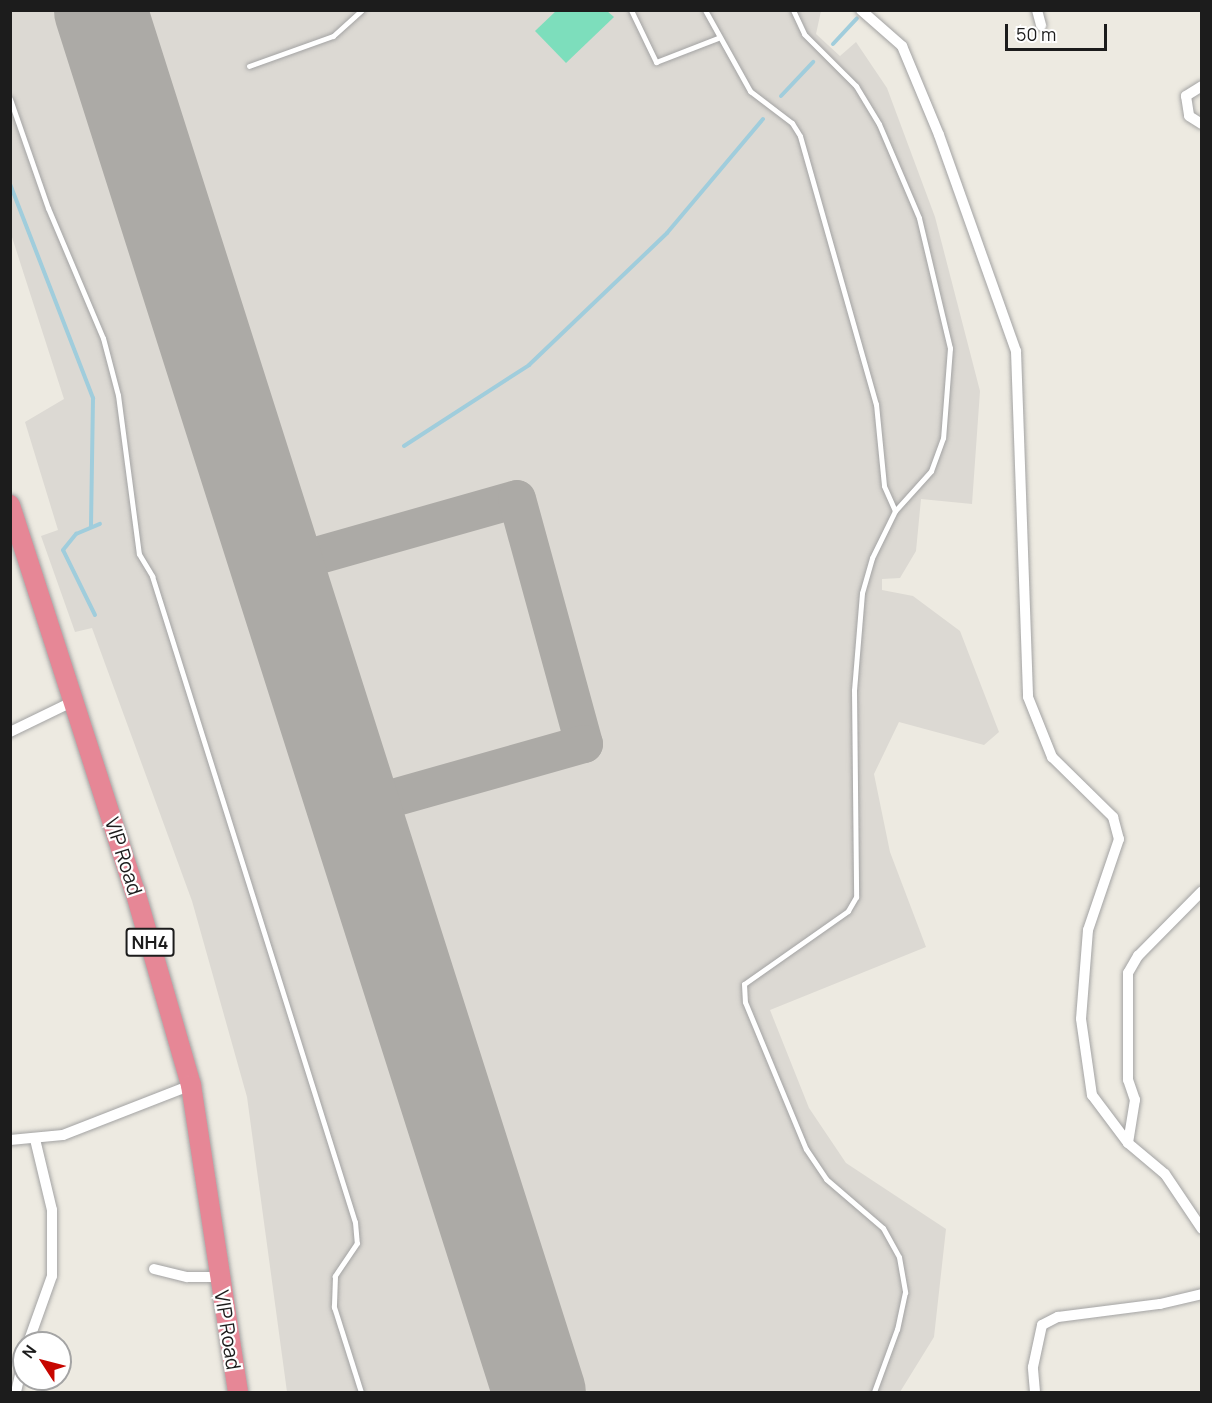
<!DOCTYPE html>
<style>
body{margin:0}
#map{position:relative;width:1212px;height:1403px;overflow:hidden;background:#edeae1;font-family:Manrope,sans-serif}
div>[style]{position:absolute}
.airport>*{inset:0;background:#dcd9d3}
.pitch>*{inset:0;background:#7ddebc}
.stream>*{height:4px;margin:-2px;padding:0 2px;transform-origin:2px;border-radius:2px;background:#a0cddc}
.taxiway>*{height:38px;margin:-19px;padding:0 19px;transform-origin:19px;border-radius:19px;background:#acaaa6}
.runway>*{height:93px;margin:-46.5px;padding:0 46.5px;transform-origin:46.5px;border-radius:46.5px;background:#acaaa6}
.roads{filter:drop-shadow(0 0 2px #a3a3a3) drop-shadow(0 0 2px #a3a3a3)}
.lane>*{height:5px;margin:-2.5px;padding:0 2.5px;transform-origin:2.5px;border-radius:2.5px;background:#fff}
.street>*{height:10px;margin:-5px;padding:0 5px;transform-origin:5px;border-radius:5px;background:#fff}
.highway>*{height:20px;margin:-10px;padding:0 10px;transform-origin:10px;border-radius:10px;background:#e68796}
span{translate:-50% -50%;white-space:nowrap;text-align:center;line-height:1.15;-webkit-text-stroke:4.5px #fff;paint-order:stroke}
.shield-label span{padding:2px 4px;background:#fff;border:2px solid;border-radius:4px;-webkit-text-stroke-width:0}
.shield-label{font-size:18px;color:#1c1c1c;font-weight:700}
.street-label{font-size:20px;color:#1c1c1c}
.frame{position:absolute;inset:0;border:12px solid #1c1c1c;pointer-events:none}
.north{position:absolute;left:12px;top:1331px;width:60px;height:60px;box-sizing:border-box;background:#fff;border:2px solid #a4a4a4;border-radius:50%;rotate:306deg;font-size:16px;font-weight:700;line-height:24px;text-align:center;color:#1c1c1c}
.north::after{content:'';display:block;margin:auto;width:21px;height:27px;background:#c70600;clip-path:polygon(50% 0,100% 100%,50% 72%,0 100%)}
.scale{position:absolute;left:1005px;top:24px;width:102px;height:27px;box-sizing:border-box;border:3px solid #1c1c1c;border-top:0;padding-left:8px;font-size:18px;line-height:21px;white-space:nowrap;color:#1c1c1c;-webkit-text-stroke:4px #fff;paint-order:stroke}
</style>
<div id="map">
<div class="airport">
<div style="clip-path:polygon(10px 11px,821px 11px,816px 34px,840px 56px,856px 42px,887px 88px,935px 217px,980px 391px,972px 504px,921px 499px,916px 551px,900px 578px,882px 579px,882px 590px,913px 596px,960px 631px,999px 732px,984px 745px,899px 722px,874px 774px,890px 852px,926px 947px,770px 1010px,809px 1108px,846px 1163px,946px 1229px,934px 1337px,900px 1392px,287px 1392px,247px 1097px,192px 901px,92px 628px,75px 632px,41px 536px,58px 530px,25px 422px,64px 399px,11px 234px)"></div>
</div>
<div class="pitch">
<div style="clip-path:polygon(557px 10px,607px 11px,614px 17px,566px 63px,535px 31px)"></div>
</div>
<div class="stream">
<div style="left:833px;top:44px;width:35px;rotate:-47deg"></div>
<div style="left:781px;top:96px;width:47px;rotate:-46.7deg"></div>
<div style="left:10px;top:184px;width:230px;rotate:68.8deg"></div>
<div style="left:93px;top:398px;width:129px;rotate:90.9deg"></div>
<div style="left:404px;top:446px;width:149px;rotate:-32.9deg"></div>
<div style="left:529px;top:365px;width:191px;rotate:-43.7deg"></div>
<div style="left:667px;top:233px;width:149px;rotate:-49.9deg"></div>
<div style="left:95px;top:615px;width:72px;rotate:-116.2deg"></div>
<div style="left:63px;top:550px;width:21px;rotate:-51deg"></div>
<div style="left:76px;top:534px;width:26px;rotate:-23deg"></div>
</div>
<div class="taxiway">
<div style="left:277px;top:567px;width:249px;rotate:-15.8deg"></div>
<div style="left:517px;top:499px;width:254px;rotate:74.7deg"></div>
<div style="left:584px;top:744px;width:239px;rotate:164.2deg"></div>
</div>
<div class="runway">
<div style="left:100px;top:10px;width:1450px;rotate:72.38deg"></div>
</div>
<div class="roads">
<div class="lane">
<div style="left:631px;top:10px;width:58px;rotate:64.3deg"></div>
<div style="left:656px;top:62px;width:66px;rotate:-21.2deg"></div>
<div style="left:705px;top:10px;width:93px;rotate:60.9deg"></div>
<div style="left:750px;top:91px;width:53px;rotate:37.3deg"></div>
<div style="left:792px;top:123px;width:15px;rotate:58deg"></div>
<div style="left:800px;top:136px;width:279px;rotate:74.2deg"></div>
<div style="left:876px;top:404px;width:82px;rotate:84.4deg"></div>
<div style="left:884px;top:486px;width:27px;rotate:66deg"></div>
<div style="left:793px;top:10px;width:26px;rotate:65deg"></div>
<div style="left:804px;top:34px;width:74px;rotate:45deg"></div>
<div style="left:856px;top:86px;width:44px;rotate:58.8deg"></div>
<div style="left:879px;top:124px;width:102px;rotate:66.9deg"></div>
<div style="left:919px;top:218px;width:134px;rotate:76.6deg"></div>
<div style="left:950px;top:348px;width:90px;rotate:94.4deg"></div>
<div style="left:943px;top:438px;width:35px;rotate:110deg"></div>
<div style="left:931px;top:471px;width:54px;rotate:132deg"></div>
<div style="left:895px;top:511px;width:52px;rotate:116.1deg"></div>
<div style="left:872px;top:558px;width:36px;rotate:106deg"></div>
<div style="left:862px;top:593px;width:97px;rotate:94.7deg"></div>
<div style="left:854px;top:690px;width:207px;rotate:89.4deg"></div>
<div style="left:856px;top:897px;width:16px;rotate:120deg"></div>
<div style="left:848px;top:911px;width:127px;rotate:144.9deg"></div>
<div style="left:744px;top:984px;width:18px;rotate:87deg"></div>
<div style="left:745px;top:1002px;width:159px;rotate:67.5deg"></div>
<div style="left:806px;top:1149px;width:36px;rotate:56deg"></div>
<div style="left:826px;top:1179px;width:75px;rotate:40.7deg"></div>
<div style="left:883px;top:1228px;width:33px;rotate:61deg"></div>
<div style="left:899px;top:1257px;width:36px;rotate:80deg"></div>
<div style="left:905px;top:1292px;width:38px;rotate:102deg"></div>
<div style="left:897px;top:1329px;width:67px;rotate:110.1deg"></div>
<div style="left:249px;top:66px;width:89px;rotate:-19.7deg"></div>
<div style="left:333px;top:36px;width:39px;rotate:-42deg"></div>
<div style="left:10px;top:99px;width:115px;rotate:70.8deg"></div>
<div style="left:48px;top:208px;width:141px;rotate:67.1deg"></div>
<div style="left:103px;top:338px;width:59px;rotate:75.3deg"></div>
<div style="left:118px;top:395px;width:160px;rotate:82.5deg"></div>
<div style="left:139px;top:554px;width:26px;rotate:59deg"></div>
<div style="left:152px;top:576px;width:677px;rotate:72.56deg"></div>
<div style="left:355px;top:1222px;width:21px;rotate:85deg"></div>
<div style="left:357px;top:1243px;width:40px;rotate:124deg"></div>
<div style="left:335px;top:1276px;width:31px;rotate:92deg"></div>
<div style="left:334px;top:1307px;width:89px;rotate:72.4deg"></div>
</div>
<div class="street">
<div style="left:861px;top:10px;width:55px;rotate:41.3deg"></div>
<div style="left:902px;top:46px;width:96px;rotate:67.4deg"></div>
<div style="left:939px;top:135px;width:229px;rotate:70.4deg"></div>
<div style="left:1016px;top:351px;width:346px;rotate:88deg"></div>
<div style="left:1028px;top:697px;width:65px;rotate:68.2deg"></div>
<div style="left:1052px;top:757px;width:86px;rotate:44.5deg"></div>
<div style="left:1113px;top:817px;width:23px;rotate:75deg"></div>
<div style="left:1119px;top:839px;width:96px;rotate:108.8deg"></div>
<div style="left:1088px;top:930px;width:89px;rotate:94.5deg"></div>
<div style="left:1081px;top:1019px;width:77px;rotate:81.8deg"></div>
<div style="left:1092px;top:1095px;width:60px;rotate:53.1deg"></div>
<div style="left:1128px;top:1143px;width:48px;rotate:40deg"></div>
<div style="left:1165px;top:1174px;width:66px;rotate:56.1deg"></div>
<div style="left:1037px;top:10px;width:16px;rotate:75deg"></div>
<div style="left:1202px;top:86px;width:19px;rotate:148deg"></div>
<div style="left:1186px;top:96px;width:20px;rotate:81deg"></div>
<div style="left:1189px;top:116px;width:15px;rotate:32deg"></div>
<div style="left:10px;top:732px;width:71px;rotate:-25.8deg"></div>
<div style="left:10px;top:1140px;width:53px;rotate:-5.4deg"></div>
<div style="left:63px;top:1135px;width:137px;rotate:-21.3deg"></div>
<div style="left:1128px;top:1143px;width:44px;rotate:-80.8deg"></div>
<div style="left:1135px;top:1100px;width:21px;rotate:-109deg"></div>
<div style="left:1128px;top:1080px;width:107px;rotate:-90deg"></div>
<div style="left:1128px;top:973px;width:20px;rotate:-60deg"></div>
<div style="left:1138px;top:956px;width:91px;rotate:-45.4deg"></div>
<div style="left:154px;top:1269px;width:34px;rotate:14deg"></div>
<div style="left:187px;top:1277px;width:32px"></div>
<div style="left:28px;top:1343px;width:71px;rotate:-70.3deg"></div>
<div style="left:52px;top:1276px;width:66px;rotate:-90deg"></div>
<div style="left:52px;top:1210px;width:73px;rotate:-103.5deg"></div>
<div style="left:16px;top:1392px;width:37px;rotate:-77deg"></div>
<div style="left:1035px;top:1392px;width:25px;rotate:-95deg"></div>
<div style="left:1033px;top:1367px;width:43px;rotate:-77.9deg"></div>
<div style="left:1042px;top:1325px;width:18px;rotate:-27deg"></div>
<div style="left:1058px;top:1317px;width:103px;rotate:-7.3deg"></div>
<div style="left:1160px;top:1304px;width:43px;rotate:-13.4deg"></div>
</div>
<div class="highway">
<div style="left:10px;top:505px;width:406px;rotate:72.1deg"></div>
<div style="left:135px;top:891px;width:202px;rotate:73.9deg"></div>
<div style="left:191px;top:1085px;width:311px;rotate:81.3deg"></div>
</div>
</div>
<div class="shield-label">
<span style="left:150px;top:942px">NH4</span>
</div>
<div class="street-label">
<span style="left:124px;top:856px;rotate:72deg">VIP Road</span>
<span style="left:228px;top:1330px;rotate:81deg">VIP Road</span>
</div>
<div class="frame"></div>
<div class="north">N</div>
<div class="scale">50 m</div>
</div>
